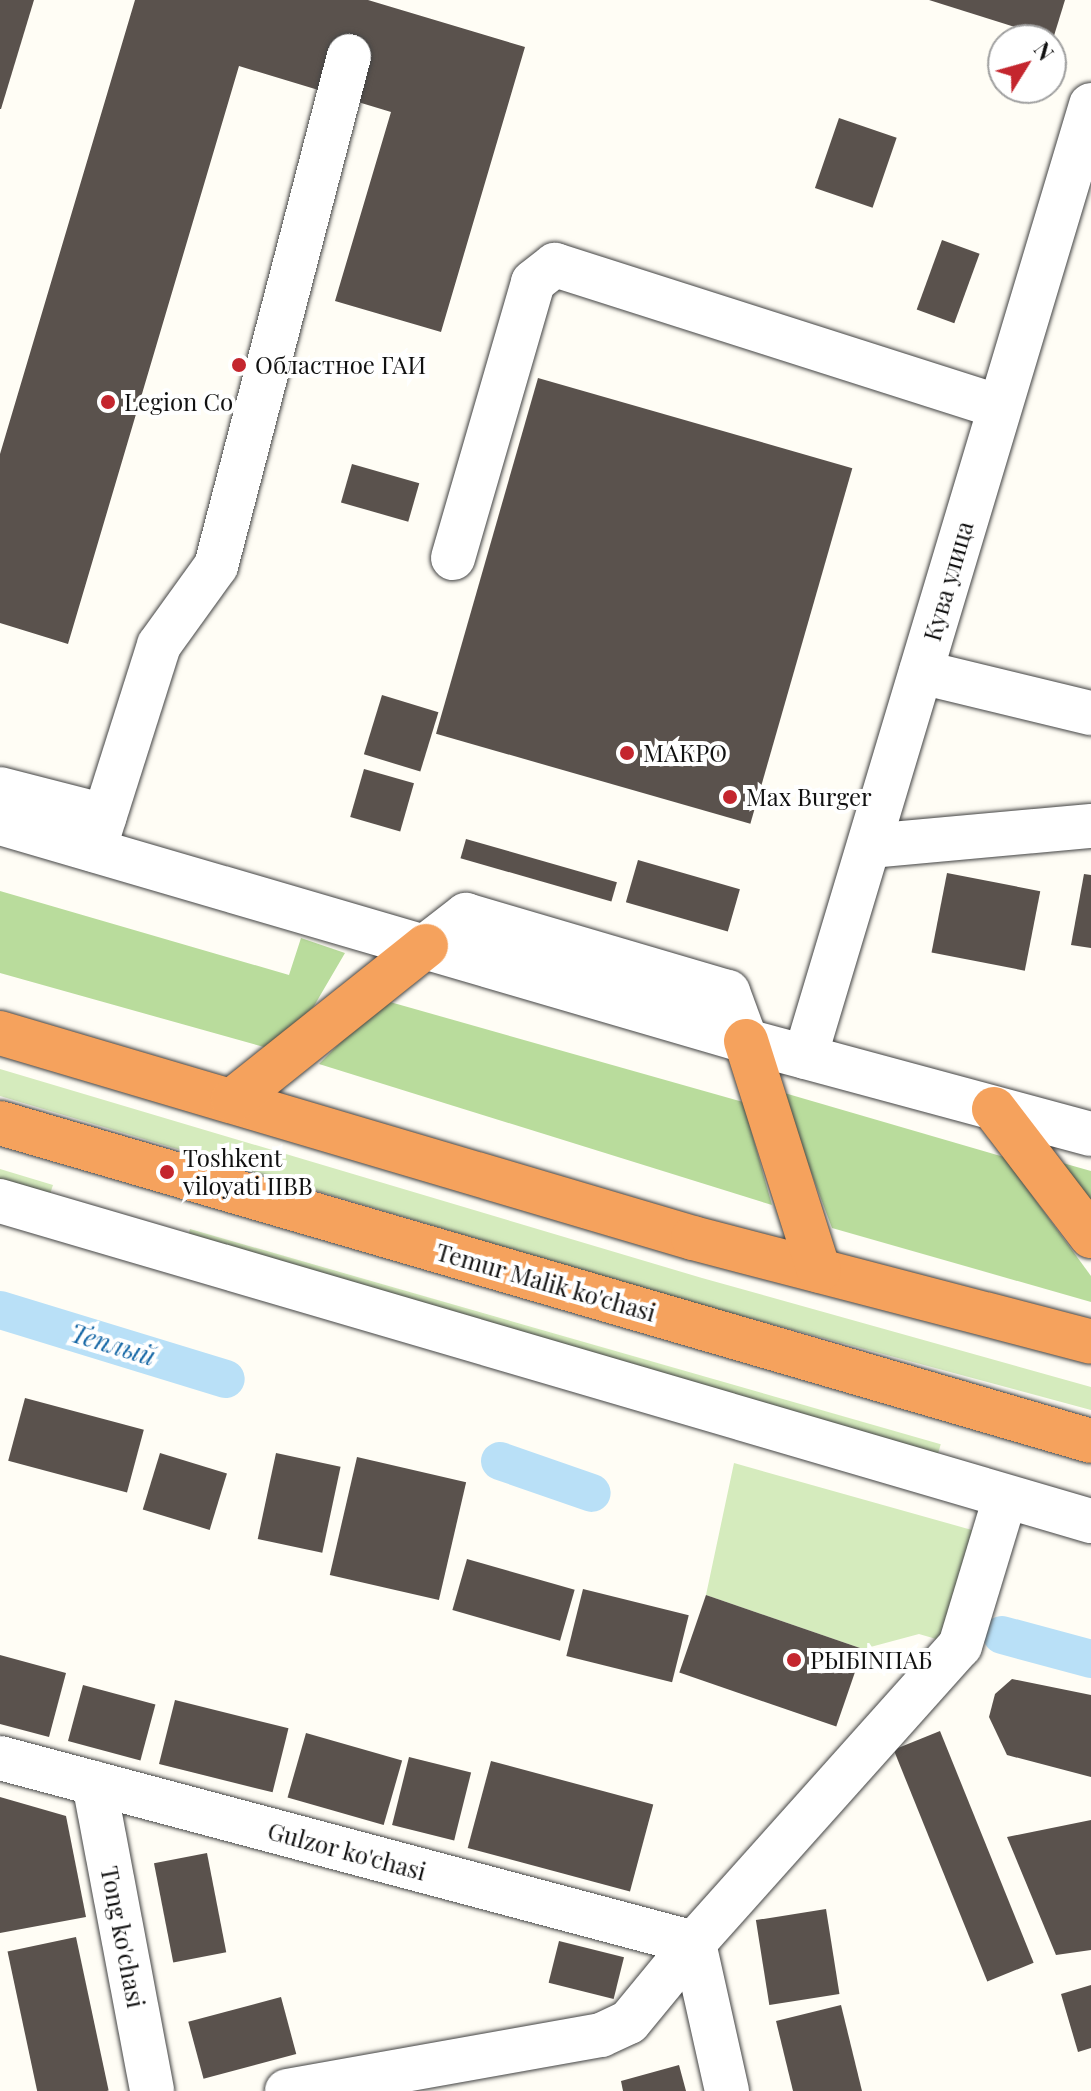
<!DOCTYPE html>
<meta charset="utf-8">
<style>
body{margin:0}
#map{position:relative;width:1091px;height:2091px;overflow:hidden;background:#fffdf5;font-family:"Playfair Display",serif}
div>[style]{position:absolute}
.green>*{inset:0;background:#d5ebbd;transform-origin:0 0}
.forest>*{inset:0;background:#b9dc9c}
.canal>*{height:38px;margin:-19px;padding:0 19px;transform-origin:19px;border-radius:19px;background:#b9e0f7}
.building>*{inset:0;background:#5a524d;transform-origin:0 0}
.roads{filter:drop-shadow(0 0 2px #444) drop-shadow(0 0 2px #444)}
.minor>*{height:44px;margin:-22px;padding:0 22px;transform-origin:22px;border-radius:22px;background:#fff}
.highway>*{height:44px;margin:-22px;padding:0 22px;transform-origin:22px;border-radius:22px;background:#f5a25d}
.dots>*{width:22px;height:22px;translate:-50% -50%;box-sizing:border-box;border:4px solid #fff;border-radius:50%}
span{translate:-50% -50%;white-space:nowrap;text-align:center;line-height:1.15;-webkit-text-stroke:8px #fff;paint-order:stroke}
.poi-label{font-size:24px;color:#111}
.left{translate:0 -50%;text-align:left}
.street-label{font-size:24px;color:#111}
.water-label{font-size:26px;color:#1768a6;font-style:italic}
.north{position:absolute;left:987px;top:24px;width:80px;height:80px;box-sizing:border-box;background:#fff;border:2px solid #a0a0a0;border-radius:50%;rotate:53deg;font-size:22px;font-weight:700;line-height:32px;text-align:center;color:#111}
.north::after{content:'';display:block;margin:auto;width:28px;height:36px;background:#c4262e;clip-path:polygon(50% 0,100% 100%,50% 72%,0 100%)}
</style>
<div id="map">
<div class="green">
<div style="clip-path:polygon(0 1069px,702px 1278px,1091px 1387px,1091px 1410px,686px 1301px,0 1096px)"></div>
<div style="clip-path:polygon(0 1169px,53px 1185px,47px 1203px,0 1188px)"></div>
<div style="left:190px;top:1229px;width:781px;height:19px;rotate:16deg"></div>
<div style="clip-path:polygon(734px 1463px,979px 1532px,943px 1641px,919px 1634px,863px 1649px,706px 1595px)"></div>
</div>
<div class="forest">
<div style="clip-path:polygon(0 891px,289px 975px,301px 938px,345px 953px,314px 1006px,271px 1049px,0 973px)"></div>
<div style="clip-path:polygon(383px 1000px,743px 1102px,772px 1205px,319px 1064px)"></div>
<div style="clip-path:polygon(781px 1092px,1004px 1157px,1091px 1276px,1091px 1302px,832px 1228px)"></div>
<div style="clip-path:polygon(1059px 1162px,1091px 1171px,1091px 1206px)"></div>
</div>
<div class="canal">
<div style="left:0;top:1310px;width:236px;rotate:17deg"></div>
<div style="left:500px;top:1461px;width:97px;rotate:19.2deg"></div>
<div style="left:1002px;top:1635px;width:92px;rotate:15.1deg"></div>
</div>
<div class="building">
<div style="clip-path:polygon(0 0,34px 0,1px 109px,0 109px)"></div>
<div style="clip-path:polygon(135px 0,368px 0,525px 47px,441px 332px,335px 301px,391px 112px,239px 66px,68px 644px,0 623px,0 454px)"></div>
<div style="clip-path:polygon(929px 0,1065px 0,1053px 39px)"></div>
<div style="left:839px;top:118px;width:61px;height:74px;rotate:19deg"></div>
<div style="left:942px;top:240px;width:40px;height:74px;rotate:20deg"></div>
<div style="left:538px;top:378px;width:327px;height:370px;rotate:16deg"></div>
<div style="left:352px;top:464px;width:70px;height:40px;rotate:16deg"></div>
<div style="left:382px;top:695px;width:59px;height:62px;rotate:17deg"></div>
<div style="left:364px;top:769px;width:52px;height:50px;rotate:16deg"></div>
<div style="left:466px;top:839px;width:157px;height:20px;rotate:16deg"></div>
<div style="left:638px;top:860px;width:106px;height:44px;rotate:16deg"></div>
<div style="left:947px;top:873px;width:95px;height:81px;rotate:11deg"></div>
<div style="clip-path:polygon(1084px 874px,1091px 875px,1091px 948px,1071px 945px)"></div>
<div style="left:25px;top:1398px;width:123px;height:65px;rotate:15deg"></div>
<div style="left:160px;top:1453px;width:70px;height:59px;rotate:17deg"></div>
<div style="left:276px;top:1453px;width:66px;height:88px;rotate:12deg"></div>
<div style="left:357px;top:1457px;width:112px;height:121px;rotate:13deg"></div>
<div style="left:467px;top:1559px;width:112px;height:53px;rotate:16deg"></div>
<div style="left:583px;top:1589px;width:109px;height:69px;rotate:14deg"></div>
<div style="left:706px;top:1595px;width:166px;height:82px;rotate:19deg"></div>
<div style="clip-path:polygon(0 1655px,66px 1673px,49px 1737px,0 1724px)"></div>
<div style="clip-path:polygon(1012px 1679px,1091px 1695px,1091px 1777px,1007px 1755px,989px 1717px,995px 1694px)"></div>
<div style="left:83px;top:1685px;width:75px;height:58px;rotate:15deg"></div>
<div style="left:175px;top:1700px;width:117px;height:66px;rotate:14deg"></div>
<div style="left:940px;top:1731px;width:250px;height:50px;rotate:68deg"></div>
<div style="left:306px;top:1733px;width:100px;height:67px;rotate:16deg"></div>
<div style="left:409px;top:1757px;width:64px;height:70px;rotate:14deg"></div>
<div style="left:491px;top:1761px;width:168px;height:90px;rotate:15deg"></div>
<div style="clip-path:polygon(0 1797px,66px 1816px,86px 1917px,0 1933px)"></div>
<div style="clip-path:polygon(1091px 1820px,1091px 1950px,1056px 1955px,1007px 1837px)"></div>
<div style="left:207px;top:1853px;width:101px;height:54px;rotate:79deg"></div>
<div style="left:826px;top:1909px;width:86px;height:71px;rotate:81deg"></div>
<div style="left:76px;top:1937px;width:157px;height:70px;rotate:78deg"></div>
<div style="left:559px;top:1941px;width:67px;height:43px;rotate:14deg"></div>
<div style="clip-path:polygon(1091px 1985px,1091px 2048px,1078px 2052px,1061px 1994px)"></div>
<div style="left:281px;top:1997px;width:59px;height:96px;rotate:75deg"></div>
<div style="clip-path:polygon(841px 2005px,862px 2091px,793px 2091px,776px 2021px)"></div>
<div style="clip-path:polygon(679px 2065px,686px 2091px,623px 2091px,621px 2081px)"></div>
</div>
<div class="roads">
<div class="minor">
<div style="left:453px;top:558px;width:287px;rotate:-73.8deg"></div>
<div style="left:533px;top:282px;width:28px;rotate:-38deg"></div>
<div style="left:555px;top:265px;width:466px;rotate:17.7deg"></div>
<div style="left:921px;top:672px;width:175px;rotate:13.6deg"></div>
<div style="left:0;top:789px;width:108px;rotate:14.4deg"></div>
<div style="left:0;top:823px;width:777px;rotate:16.29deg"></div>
<div style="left:746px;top:1041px;width:357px;rotate:15.1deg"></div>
<div style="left:870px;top:846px;width:222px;rotate:-5.2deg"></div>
<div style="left:94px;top:850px;width:215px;rotate:-72.4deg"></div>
<div style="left:159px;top:645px;width:97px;rotate:-54.2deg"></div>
<div style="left:216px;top:566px;width:527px;rotate:-75.38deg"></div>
<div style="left:426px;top:946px;width:51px;rotate:-37.8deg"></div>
<div style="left:466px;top:915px;width:273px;rotate:16.4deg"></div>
<div style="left:728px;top:992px;width:52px;rotate:69.8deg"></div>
<div style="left:805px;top:1057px;width:994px;rotate:-73.28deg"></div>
<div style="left:0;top:1201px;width:1137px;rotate:16.35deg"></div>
<div style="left:0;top:1758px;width:718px;rotate:14.93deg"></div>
<div style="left:694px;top:1943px;width:102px;rotate:129.4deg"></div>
<div style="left:629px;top:2022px;width:31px;rotate:155deg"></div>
<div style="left:601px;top:2035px;width:319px;rotate:169.9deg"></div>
<div style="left:94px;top:1783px;width:313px;rotate:79.3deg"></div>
<div style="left:727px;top:2091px;width:152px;rotate:-102.6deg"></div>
<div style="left:694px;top:1943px;width:399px;rotate:-48.2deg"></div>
<div style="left:960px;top:1646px;width:155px;rotate:-73.1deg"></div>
</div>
<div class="highway">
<div style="left:0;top:1033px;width:723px;rotate:16.48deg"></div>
<div style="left:693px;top:1238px;width:411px;rotate:14.6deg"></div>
<div style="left:746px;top:1041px;width:241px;rotate:72.4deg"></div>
<div style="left:233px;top:1100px;width:247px;rotate:-38.6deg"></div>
<div style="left:994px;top:1109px;width:160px;rotate:52.6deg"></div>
<div style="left:0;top:1123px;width:1136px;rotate:16.25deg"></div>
</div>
</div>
<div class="dots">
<div style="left:239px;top:365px;background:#c4262e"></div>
<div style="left:108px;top:402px;background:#c4262e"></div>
<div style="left:627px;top:753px;background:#c4262e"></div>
<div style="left:730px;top:797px;background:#c4262e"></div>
<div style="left:167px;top:1172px;background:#c4262e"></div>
<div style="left:794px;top:1660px;background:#c4262e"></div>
</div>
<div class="poi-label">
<span class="left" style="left:255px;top:365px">Областное ГАИ</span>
<span class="left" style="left:124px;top:402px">Legion Co</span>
<span class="left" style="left:643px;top:753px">МАКРО</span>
<span class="left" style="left:746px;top:797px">Max Burger</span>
<span class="left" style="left:183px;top:1172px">Toshkent<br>viloyati IIBB</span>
<span class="left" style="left:810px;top:1660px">РЫБINПАБ</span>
</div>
<div class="street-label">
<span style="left:948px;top:581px;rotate:-74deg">Кува улица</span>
<span style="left:546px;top:1282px;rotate:16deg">Temur Malik ko'chasi</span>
<span style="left:347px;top:1851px;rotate:15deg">Gulzor ko'chasi</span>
<span style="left:123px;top:1937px;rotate:79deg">Tong ko'chasi</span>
</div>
<div class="water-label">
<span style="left:113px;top:1344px;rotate:17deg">Теплый</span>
</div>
<div class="north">N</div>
</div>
